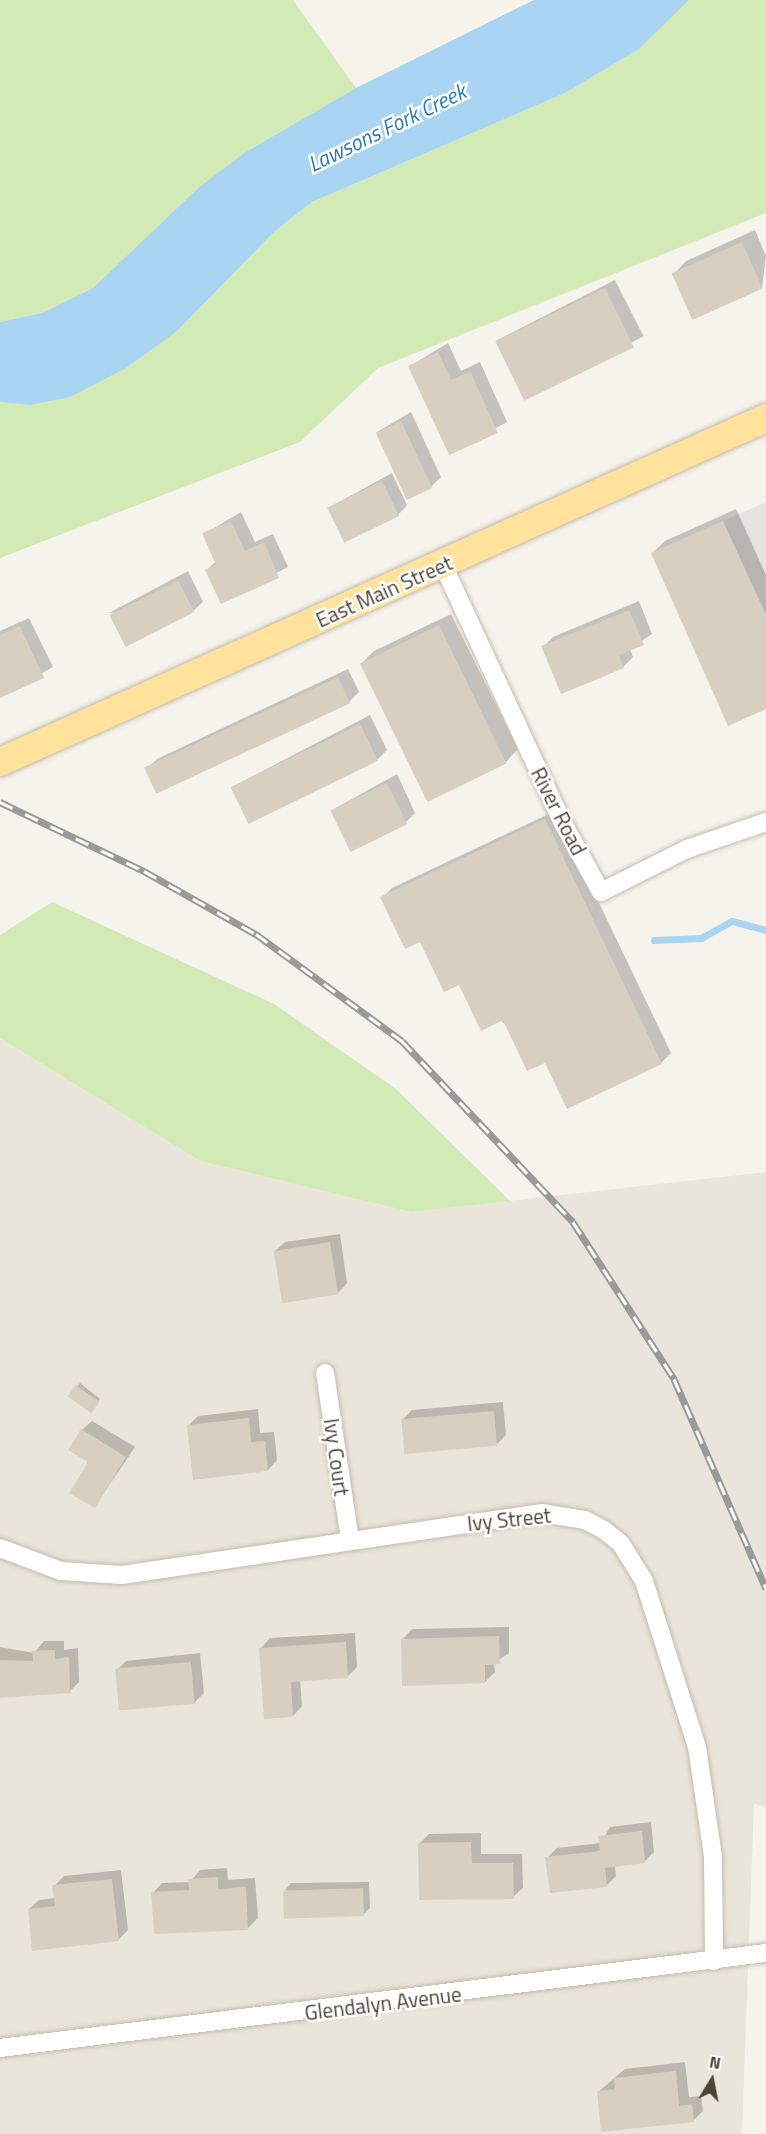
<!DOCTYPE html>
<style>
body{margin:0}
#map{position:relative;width:766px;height:2134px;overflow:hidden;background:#f6f3ec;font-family:"Titillium Web",sans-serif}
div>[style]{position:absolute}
.residential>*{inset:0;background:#eae5da}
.green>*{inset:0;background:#d2eab5}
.parking>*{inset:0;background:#e5e3e0}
.water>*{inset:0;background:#a9d4f2}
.shadow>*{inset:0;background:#0003;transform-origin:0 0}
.stream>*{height:7px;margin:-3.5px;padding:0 3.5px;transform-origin:3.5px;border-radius:3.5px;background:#a9d4f2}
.building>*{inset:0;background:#d8cfc1;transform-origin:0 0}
.roads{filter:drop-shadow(0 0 2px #c2bbae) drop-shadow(0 0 2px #c2bbae)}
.street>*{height:18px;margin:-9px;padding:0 9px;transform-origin:9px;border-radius:9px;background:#fff}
.primary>*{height:28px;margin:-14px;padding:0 14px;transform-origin:14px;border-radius:14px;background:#ffe39c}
.rail>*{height:7px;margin-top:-3.5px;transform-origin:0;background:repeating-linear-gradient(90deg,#fff 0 14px,#9a9a9a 0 28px);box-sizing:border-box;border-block:2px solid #9a9a9a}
span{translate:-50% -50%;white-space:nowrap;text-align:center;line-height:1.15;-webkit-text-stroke:5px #fff;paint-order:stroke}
.street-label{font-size:21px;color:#4b4439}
.water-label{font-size:22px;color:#2e7ab2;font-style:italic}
.north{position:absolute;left:682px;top:2050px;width:60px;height:60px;-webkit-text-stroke:4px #fff;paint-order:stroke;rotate:10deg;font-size:16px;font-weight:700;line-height:24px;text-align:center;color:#4b4439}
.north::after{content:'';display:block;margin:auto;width:21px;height:27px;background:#4b4439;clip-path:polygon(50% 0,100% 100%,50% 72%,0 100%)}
</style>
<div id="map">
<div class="residential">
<div style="clip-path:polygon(0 1038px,200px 1161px,411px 1212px,766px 1172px,766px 1808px,754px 1803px,742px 2134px,0 2134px)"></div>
</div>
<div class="green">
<div style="clip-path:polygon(0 0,293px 0,356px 88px,244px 153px,198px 188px,93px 288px,42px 313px,0 322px)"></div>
<div style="clip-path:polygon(689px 0,766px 0,766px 213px,378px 368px,300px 442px,0 558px,0 402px,30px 405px,177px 331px,275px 231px,312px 202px,565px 93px,639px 49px)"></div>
<div style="clip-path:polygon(52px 902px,274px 1004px,396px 1089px,510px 1201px,411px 1212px,200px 1161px,0 1038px,0 935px)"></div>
</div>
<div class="parking">
<div style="clip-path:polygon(766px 502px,766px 615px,723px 521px)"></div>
</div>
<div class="water">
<div style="clip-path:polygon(534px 0,689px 0,639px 49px,565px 93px,312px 202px,275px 231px,177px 331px,126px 368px,70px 397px,30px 405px,0 402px,0 322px,42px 313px,93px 288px,198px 188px,244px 153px,356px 88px)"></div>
</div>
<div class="shadow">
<div style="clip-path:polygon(755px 230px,766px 256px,762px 288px,674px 274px,686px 261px)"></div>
<div style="left:615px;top:280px;width:63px;height:133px;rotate:63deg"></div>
<div style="clip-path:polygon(448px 343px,461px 371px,480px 362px,507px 422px,450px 453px,410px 366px)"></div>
<div style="clip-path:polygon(411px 412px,441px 477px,431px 487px,377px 432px)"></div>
<div style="clip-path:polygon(392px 473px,407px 505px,398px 515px,328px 508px)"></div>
<div style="clip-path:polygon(736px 509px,766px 575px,766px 707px,652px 553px,665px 541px)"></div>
<div style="clip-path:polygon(241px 512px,255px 542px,273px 534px,288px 567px,222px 602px,207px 570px,216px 561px,204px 534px)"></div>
<div style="clip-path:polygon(188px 571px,203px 602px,193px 611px,109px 613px)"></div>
<div style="clip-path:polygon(639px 601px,652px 634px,630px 649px,633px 657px,623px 667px,543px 647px,553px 637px)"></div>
<div style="clip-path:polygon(451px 614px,518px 749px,506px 762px,361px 664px,374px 651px)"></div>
<div style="clip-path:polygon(29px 618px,53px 667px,0 697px,0 631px)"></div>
<div style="clip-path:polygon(348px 669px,359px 692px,349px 702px,147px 769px,157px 759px)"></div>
<div style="clip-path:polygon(370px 715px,387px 750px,377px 760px,232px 787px)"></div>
<div style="clip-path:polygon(397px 774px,415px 813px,406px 822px,332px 810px)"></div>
<div style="clip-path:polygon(555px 811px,671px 1053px,661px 1063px,545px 1061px,460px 983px,382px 898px,392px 888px)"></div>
<div style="clip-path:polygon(340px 1234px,347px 1283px,338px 1293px,275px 1251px,285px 1242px)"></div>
<div style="clip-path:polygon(80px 1383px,100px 1399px,92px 1409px,77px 1386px)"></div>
<div style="clip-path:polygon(503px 1402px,506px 1435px,497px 1444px,403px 1419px,412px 1410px)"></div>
<div style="clip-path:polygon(258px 1409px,260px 1433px,274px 1432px,277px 1460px,268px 1470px,188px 1426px,198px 1416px)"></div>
<div style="clip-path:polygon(92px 1421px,135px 1447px,95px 1506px,82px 1430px)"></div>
<div style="clip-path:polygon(509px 1627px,509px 1653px,494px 1663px,495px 1672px,485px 1682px,403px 1639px,412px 1629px)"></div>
<div style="clip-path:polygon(355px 1633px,357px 1667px,347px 1677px,300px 1680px,302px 1706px,293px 1716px,261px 1648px,270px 1638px)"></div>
<div style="clip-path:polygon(44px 1641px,64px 1641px,64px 1650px,78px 1648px,79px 1682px,69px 1692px,0 1697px,0 1647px,34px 1653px)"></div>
<div style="clip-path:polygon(200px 1653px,204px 1693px,194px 1703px,117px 1670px,126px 1661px)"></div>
<div style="clip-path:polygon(651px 1822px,654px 1852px,644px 1862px,615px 1865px,616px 1876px,607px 1885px,547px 1858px,557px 1848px,601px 1843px,610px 1827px)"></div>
<div style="clip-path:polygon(481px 1833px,481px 1854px,522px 1854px,523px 1888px,513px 1897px,419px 1844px,429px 1834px)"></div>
<div style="clip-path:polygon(227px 1868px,228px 1880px,255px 1878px,258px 1918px,248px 1928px,153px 1893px,162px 1883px,190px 1882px,200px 1870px)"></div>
<div style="clip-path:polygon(121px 1870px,128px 1930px,118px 1940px,29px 1909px,39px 1900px,55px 1898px,54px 1886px,64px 1876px)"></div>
<div style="clip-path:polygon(369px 1882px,370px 1908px,364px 1914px,285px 1890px,291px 1883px)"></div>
<div style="clip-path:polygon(685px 2062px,689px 2097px,701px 2096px,703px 2111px,693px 2121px,598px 2092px,625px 2069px)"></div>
</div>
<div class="stream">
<div style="left:654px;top:940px;width:47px;rotate:-2.4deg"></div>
<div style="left:701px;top:938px;width:35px;rotate:-29deg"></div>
<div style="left:732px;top:921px;width:35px;rotate:15deg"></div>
</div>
<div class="building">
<div style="left:742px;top:242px;width:51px;height:77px;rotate:66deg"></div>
<div style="left:605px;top:288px;width:66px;height:122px;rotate:64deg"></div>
<div style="clip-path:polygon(438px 352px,451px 380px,470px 371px,498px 433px,449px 455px,408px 366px)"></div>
<div style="left:401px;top:421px;width:74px;height:28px;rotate:65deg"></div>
<div style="left:382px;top:481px;width:39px;height:61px;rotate:64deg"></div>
<div style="clip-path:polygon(231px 521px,245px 551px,264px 542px,279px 578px,221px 604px,205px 570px,216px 565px,202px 533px)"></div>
<div style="clip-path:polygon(723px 521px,766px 615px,766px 709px,728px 726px,651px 553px)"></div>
<div style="left:178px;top:580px;width:36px;height:77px;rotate:63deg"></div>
<div style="clip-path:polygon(629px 610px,644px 645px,619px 655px,624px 668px,561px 694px,541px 646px)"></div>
<div style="left:439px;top:625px;width:154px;height:88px;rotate:64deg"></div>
<div style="clip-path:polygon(20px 626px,44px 678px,0 698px,0 635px)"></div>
<div style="left:338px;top:677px;width:29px;height:214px;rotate:65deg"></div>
<div style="left:360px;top:724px;width:41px;height:144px;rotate:64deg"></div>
<div style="left:387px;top:783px;width:46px;height:63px;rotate:64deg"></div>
<div style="clip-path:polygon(545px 819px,662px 1064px,567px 1109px,545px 1063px,527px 1071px,503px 1020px,481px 1031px,459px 985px,444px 992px,420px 942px,405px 949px,380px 897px)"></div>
<div style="left:330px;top:1242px;width:53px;height:57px;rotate:81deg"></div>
<div style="left:76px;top:1385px;width:29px;height:14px;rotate:36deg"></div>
<div style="left:494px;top:1411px;width:35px;height:93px;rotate:85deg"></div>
<div style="clip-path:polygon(249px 1418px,251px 1442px,265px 1441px,268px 1471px,193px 1480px,187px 1425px)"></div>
<div style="clip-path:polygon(81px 1429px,126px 1457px,95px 1508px,69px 1493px,88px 1462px,68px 1450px)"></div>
<div style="clip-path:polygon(499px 1636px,500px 1664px,485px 1665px,485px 1683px,402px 1686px,401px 1639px)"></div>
<div style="clip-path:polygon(346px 1642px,348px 1678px,291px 1682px,293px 1717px,264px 1719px,259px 1648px)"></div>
<div style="clip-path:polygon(55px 1650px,55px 1659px,69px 1657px,70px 1693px,0 1698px,0 1660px,33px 1661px,32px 1651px)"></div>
<div style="left:191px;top:1662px;width:42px;height:76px;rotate:85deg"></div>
<div style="clip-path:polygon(642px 1831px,645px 1863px,605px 1868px,607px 1887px,550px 1893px,545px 1857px,600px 1851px,598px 1836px)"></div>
<div style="clip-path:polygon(471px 1842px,472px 1863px,513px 1863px,514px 1899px,419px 1900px,418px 1843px)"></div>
<div style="clip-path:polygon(218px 1877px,218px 1889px,246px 1887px,248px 1930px,154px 1934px,151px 1892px,189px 1890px,188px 1879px)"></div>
<div style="clip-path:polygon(112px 1879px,119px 1941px,32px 1951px,28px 1909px,55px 1906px,52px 1885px)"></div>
<div style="left:363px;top:1888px;width:28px;height:80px;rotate:88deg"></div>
<div style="clip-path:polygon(676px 2071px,679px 2106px,692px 2104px,694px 2122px,601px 2132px,597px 2091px,615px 2089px,614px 2078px)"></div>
</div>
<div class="roads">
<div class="street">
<div style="left:443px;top:565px;width:285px;rotate:65.1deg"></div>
<div style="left:563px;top:823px;width:79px;rotate:61.2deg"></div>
<div style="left:601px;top:892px;width:96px;rotate:-26.6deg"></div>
<div style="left:687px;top:849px;width:83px;rotate:-18.9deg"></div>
<div style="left:325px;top:1373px;width:170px;rotate:81.5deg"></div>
<div style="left:0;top:1548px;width:65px;rotate:20.7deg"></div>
<div style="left:61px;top:1571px;width:61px;rotate:3.8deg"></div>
<div style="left:122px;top:1575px;width:425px;rotate:-8.4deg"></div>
<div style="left:542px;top:1513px;width:44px;rotate:9.2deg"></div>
<div style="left:585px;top:1520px;width:21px;rotate:28deg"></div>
<div style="left:604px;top:1530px;width:22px;rotate:39deg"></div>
<div style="left:621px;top:1544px;width:44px;rotate:58.1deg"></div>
<div style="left:644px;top:1581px;width:174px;rotate:72.3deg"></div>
<div style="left:697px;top:1747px;width:111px;rotate:81.7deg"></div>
<div style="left:713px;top:1857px;width:104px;rotate:89.4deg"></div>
<div style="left:0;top:2048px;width:772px;rotate:-7.07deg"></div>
</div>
<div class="primary">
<div style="left:0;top:762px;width:840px;rotate:-24.18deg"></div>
</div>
</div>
<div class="rail">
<div style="left:0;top:802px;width:160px;rotate:25.6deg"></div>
<div style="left:144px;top:871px;width:129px;rotate:29.4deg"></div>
<div style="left:256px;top:934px;width:181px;rotate:36.2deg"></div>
<div style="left:402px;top:1041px;width:249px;rotate:46.6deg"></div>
<div style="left:573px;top:1222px;width:187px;rotate:57.2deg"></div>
<div style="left:674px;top:1379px;width:229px;rotate:66.3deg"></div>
</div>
<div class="street-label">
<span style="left:384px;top:591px;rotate:-24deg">East Main Street</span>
<span style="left:559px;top:811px;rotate:63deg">River Road</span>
<span style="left:337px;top:1457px;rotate:82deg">Ivy Court</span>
<span style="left:509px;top:1519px;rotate:-6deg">Ivy Street</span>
<span style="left:383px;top:2003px;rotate:-7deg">Glendalyn Avenue</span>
</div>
<div class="water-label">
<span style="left:387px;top:128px;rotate:-26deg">Lawsons Fork Creek</span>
</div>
<div class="north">N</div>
</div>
